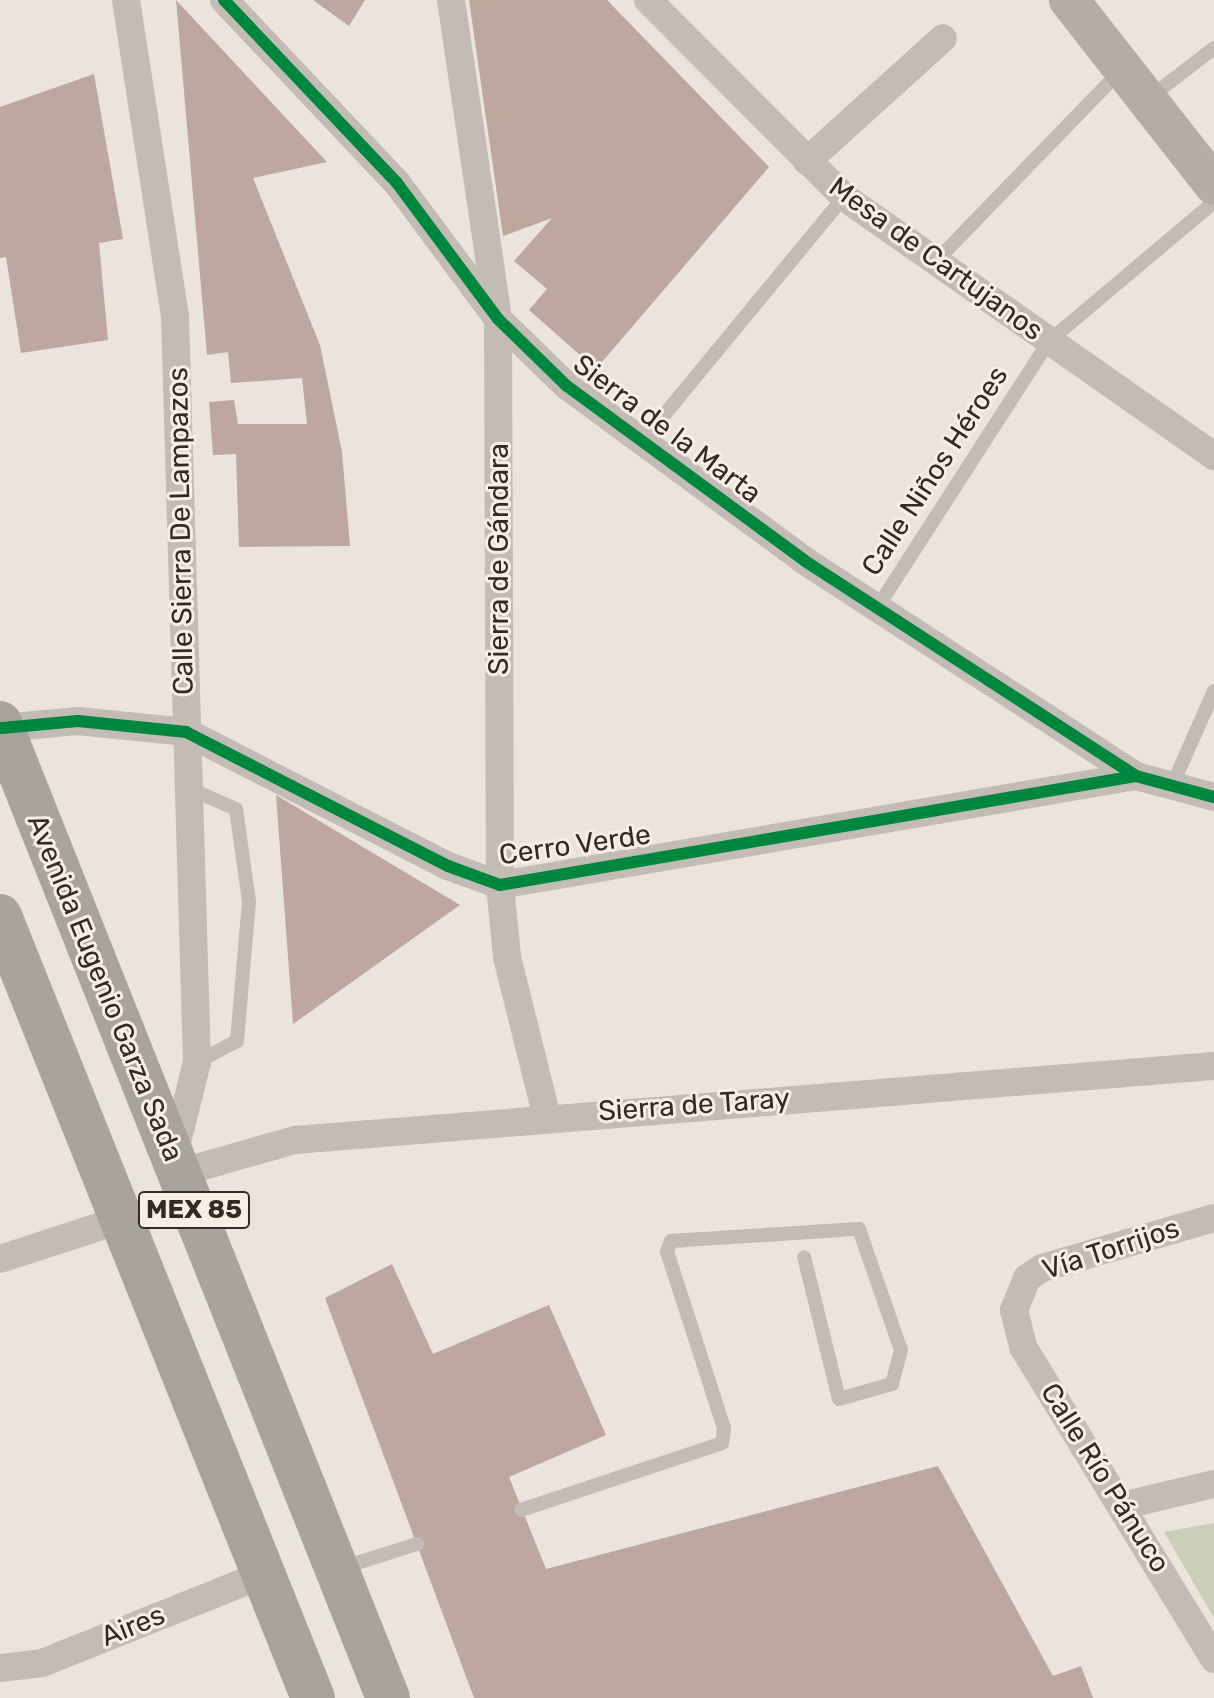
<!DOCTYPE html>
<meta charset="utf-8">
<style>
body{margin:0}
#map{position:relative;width:1214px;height:1698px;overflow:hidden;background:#eae4dd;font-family:Rubik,sans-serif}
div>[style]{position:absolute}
.green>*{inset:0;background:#cccfb7}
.building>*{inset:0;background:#bda79f}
.lane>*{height:14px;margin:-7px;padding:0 7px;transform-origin:7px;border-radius:7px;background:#c3bcb6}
.street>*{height:28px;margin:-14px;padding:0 14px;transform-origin:14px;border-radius:14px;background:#c3bcb6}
.secondary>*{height:40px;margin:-20px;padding:0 20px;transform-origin:20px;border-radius:20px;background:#b4aca7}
.highway>*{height:44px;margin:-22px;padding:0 22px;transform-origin:22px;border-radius:22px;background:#a9a39d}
.cycleway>*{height:12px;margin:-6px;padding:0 6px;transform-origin:6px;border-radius:6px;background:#00873e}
span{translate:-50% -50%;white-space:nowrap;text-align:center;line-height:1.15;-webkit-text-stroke:6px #f8eee3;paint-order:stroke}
.shield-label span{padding:2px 6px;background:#f8eee3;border:2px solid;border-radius:6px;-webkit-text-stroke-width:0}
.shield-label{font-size:26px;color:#332925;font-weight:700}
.street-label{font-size:28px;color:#332925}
</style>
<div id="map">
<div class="green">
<div style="clip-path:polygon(1214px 1523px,1214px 1618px,1164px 1532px)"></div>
</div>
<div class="building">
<div style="clip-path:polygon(176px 0,327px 162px,253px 178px,320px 345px,342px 452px,350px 546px,239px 547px,236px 454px,213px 455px,209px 402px,234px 400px,238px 424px,307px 424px,302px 378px,231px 383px,228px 352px,207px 355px)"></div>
<div style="clip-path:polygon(313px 0,365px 0,349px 26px)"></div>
<div style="clip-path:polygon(469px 0,607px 0,769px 167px,596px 369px,529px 310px,547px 289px,514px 261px,552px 218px,503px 236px)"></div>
<div style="clip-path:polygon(94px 74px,123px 239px,99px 243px,108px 340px,21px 353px,6px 257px,0 258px,0 107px)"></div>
<div style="clip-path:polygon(276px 795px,460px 905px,293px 1024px)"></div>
<div style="clip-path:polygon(392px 1264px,433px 1354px,549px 1305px,606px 1435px,509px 1477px,546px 1569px,938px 1466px,1053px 1676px,1081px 1666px,1093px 1698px,474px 1698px,325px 1298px)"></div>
</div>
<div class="lane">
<div style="left:1148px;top:99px;width:83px;rotate:-37.7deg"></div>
<div style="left:939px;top:258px;width:260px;rotate:-45.9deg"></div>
<div style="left:641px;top:443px;width:319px;rotate:-50.5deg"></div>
<div style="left:877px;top:608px;width:318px;rotate:-57.2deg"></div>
<div style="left:1049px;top:341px;width:216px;rotate:-40.1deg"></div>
<div style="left:188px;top:788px;width:52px;rotate:23.6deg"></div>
<div style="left:236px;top:809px;width:93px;rotate:82deg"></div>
<div style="left:249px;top:901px;width:141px;rotate:94.9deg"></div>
<div style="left:237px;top:1041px;width:45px;rotate:152.3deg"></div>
<div style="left:1171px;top:788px;width:106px;rotate:-66.1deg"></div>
<div style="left:521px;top:1510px;width:212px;rotate:-18.4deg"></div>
<div style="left:722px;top:1443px;width:15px;rotate:-82deg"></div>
<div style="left:724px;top:1428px;width:185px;rotate:-107.9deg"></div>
<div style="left:667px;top:1252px;width:12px;rotate:-70deg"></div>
<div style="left:671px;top:1241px;width:188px;rotate:-3.7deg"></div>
<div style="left:859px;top:1229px;width:128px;rotate:70.9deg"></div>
<div style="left:901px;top:1350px;width:35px;rotate:105deg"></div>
<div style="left:892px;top:1384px;width:55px;rotate:164.2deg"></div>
<div style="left:839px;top:1399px;width:146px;rotate:-103.8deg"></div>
<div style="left:341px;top:1568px;width:80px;rotate:-17.5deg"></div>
</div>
<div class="street">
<div style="left:126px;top:0;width:321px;rotate:81.2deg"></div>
<div style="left:175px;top:317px;width:745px;rotate:88.31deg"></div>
<div style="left:197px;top:1062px;width:99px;rotate:104deg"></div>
<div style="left:224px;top:0;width:252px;rotate:46.6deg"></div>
<div style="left:397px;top:183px;width:169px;rotate:53.4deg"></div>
<div style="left:498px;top:319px;width:96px;rotate:44.2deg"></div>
<div style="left:567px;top:386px;width:295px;rotate:36.3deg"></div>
<div style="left:805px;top:561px;width:395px;rotate:33deg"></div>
<div style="left:1136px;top:776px;width:81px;rotate:15.1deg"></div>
<div style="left:451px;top:0;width:322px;rotate:81.6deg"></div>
<div style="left:498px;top:319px;width:566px;rotate:89.8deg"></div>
<div style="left:500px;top:885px;width:72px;rotate:84.4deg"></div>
<div style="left:507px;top:957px;width:165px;rotate:76deg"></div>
<div style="left:648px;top:0;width:278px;rotate:45.1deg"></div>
<div style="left:844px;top:197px;width:452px;rotate:35deg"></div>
<div style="left:807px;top:161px;width:183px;rotate:-42.1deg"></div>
<div style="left:2px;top:728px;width:76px;rotate:-5.3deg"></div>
<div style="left:78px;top:721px;width:109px;rotate:5.8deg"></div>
<div style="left:186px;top:732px;width:294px;rotate:27.1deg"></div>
<div style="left:448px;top:866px;width:55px;rotate:20.1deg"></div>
<div style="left:500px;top:885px;width:645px;rotate:-9.73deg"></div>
<div style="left:179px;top:1173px;width:121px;rotate:-15.9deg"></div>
<div style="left:295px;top:1140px;width:922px;rotate:-4.6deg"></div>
<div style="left:1214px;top:1218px;width:179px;rotate:163.8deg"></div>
<div style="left:1042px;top:1268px;width:18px;rotate:146deg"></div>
<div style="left:1027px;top:1278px;width:35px;rotate:112deg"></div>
<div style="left:1014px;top:1310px;width:38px;rotate:76deg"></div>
<div style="left:1023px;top:1347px;width:366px;rotate:58.5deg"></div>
<div style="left:0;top:1259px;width:129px;rotate:-18deg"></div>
<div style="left:1125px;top:1505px;width:91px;rotate:-13.3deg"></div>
<div style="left:0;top:1668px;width:42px;rotate:-6.8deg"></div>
<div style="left:42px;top:1663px;width:239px;rotate:-21.8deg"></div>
</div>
<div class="secondary">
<div style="left:1069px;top:0;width:235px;rotate:51.9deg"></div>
</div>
<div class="highway">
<div style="left:0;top:723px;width:1049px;rotate:68.3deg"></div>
<div style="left:0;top:916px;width:842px;rotate:68.19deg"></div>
</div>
<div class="cycleway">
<div style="left:224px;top:0;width:252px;rotate:46.6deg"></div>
<div style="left:397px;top:183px;width:169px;rotate:53.4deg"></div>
<div style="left:498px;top:319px;width:96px;rotate:44.2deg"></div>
<div style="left:567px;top:386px;width:295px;rotate:36.3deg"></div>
<div style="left:805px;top:561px;width:395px;rotate:33deg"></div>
<div style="left:1136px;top:776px;width:81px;rotate:15.1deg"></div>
<div style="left:2px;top:728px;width:76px;rotate:-5.3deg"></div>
<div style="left:78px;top:721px;width:109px;rotate:5.8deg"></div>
<div style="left:186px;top:732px;width:294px;rotate:27.1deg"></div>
<div style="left:448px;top:866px;width:55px;rotate:20.1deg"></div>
<div style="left:500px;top:885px;width:645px;rotate:-9.73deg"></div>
</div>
<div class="shield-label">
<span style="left:194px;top:1210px">MEX 85</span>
</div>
<div class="street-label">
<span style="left:936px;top:259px;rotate:36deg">Mesa de Cartujanos</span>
<span style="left:667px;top:429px;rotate:37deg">Sierra de la Marta</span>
<span style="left:935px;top:471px;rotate:-57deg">Calle Niños Héroes</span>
<span style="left:181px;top:531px;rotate:-91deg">Calle Sierra De Lampazos</span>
<span style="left:499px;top:559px;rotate:-90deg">Sierra de Gándara</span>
<span style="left:575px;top:845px;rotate:-8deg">Cerro Verde</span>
<span style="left:105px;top:988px;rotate:68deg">Avenida Eugenio Garza Sada</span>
<span style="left:694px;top:1105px;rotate:-4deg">Sierra de Taray</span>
<span style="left:1111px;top:1249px;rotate:-18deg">Vía Torrijos</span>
<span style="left:1105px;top:1478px;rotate:58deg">Calle Río Pánuco</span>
<span style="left:133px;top:1626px;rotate:-22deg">Aires</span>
</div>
</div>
